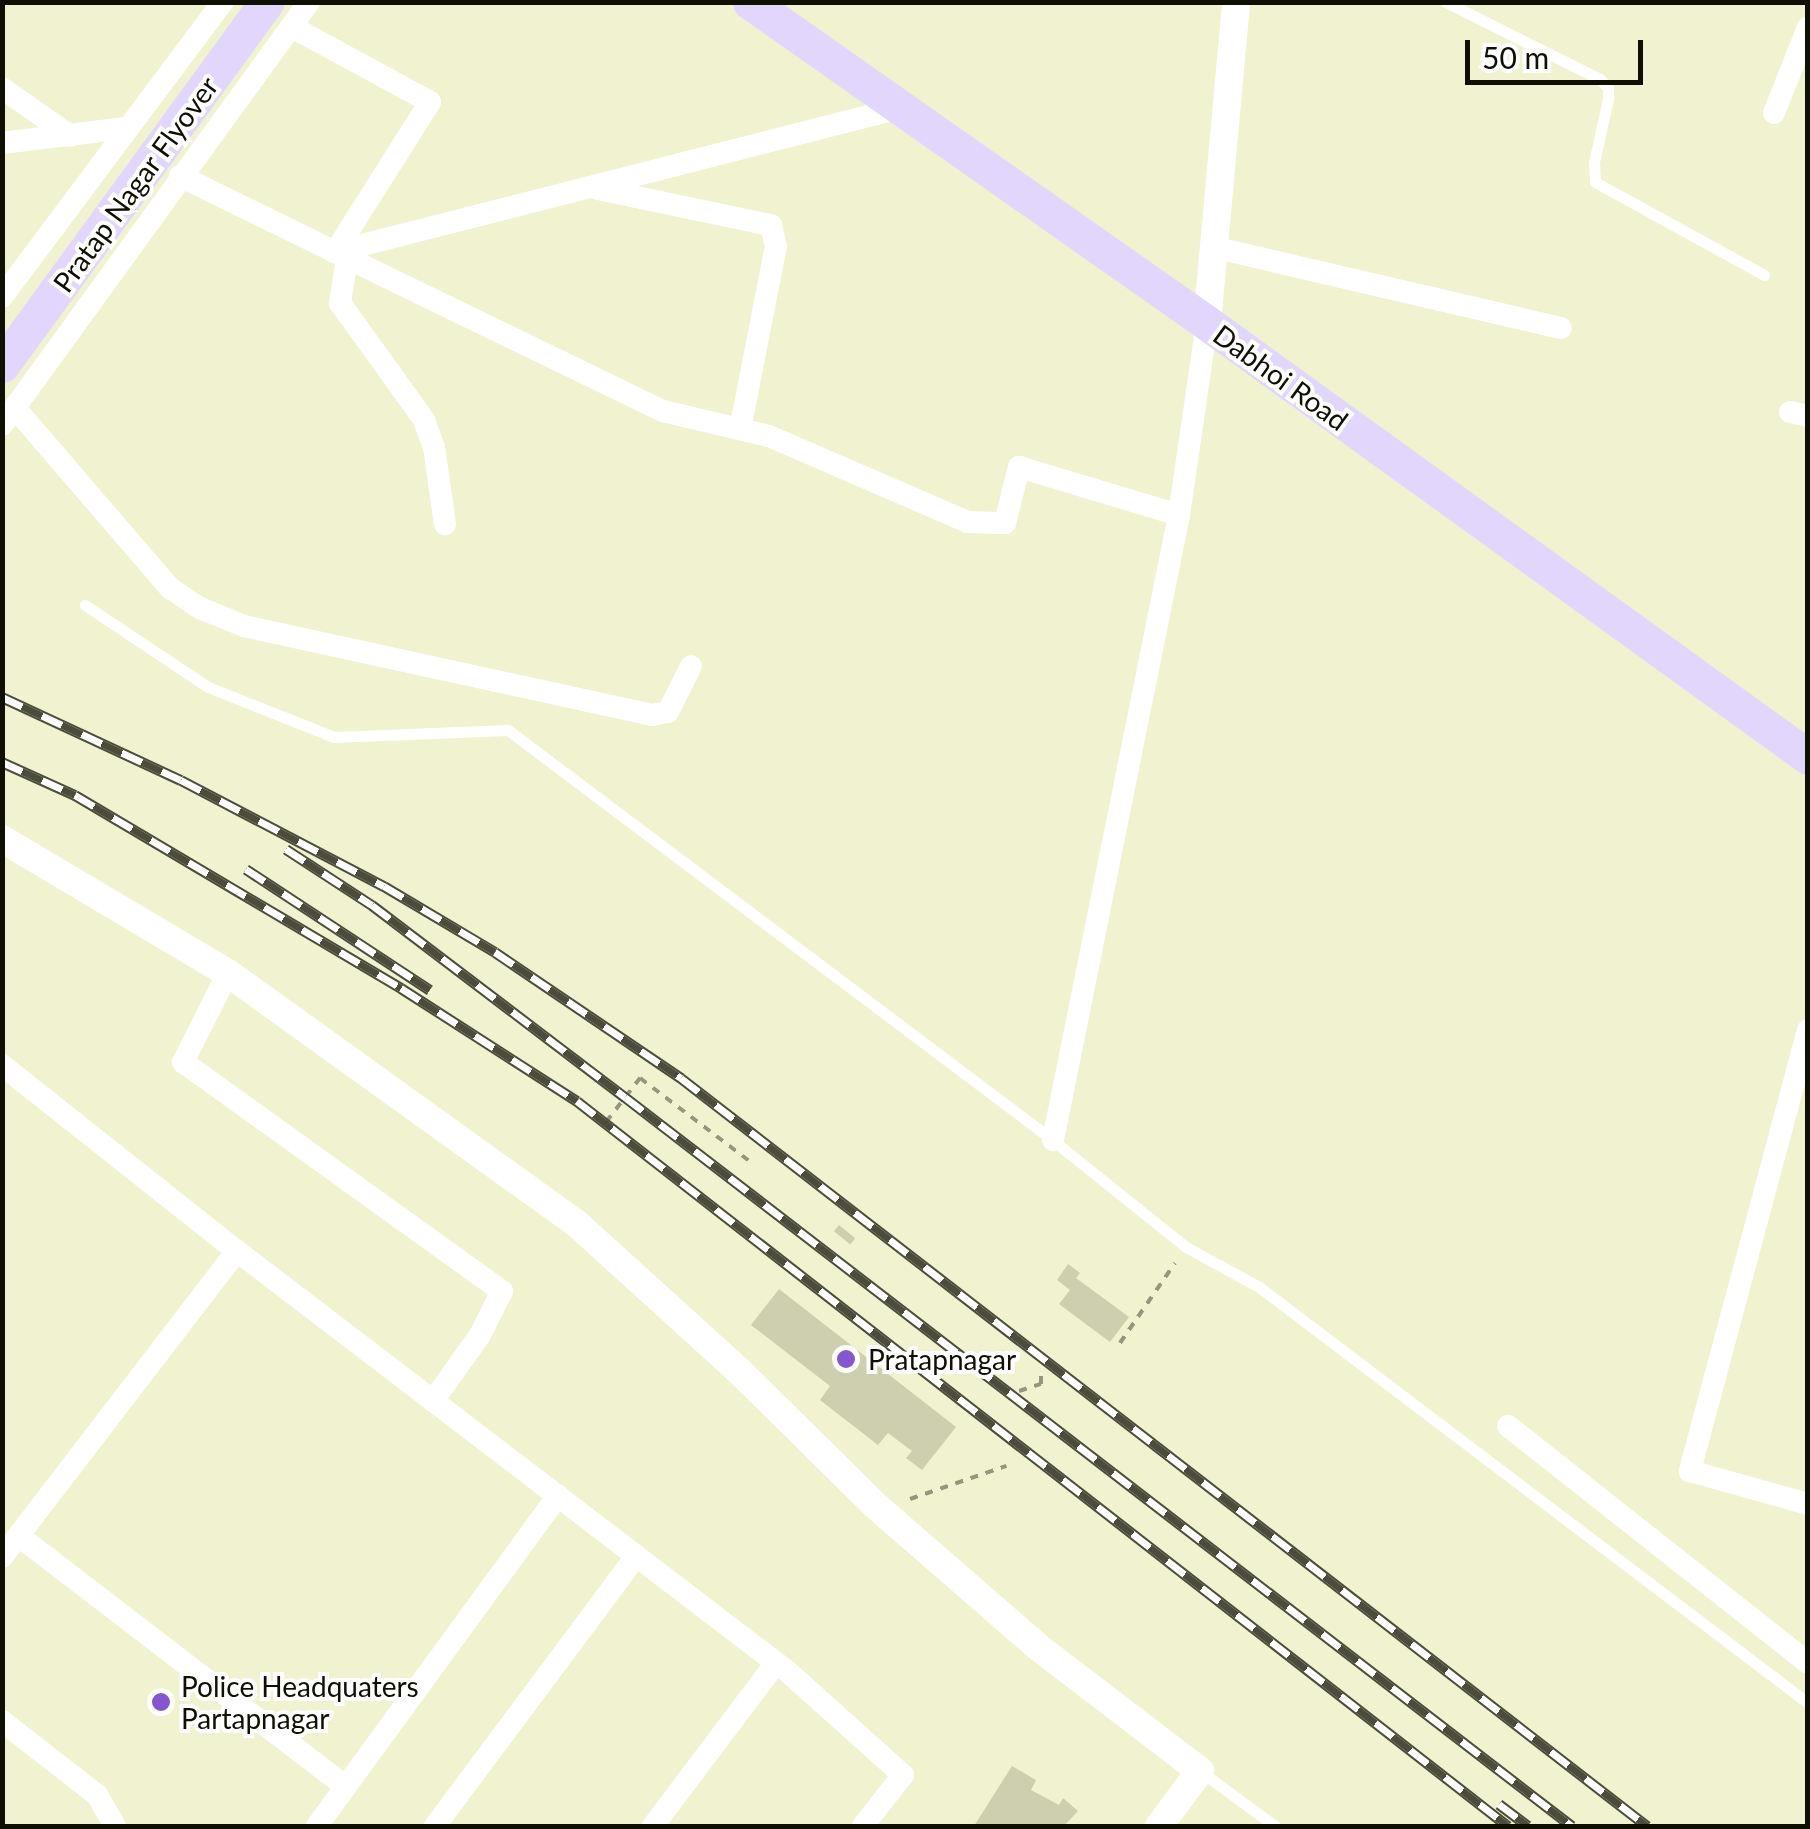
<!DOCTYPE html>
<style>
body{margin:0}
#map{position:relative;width:1810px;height:1829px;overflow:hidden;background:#f0f2d0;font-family:Lato,sans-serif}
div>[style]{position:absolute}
.building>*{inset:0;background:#cecfae;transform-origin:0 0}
.path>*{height:4px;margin-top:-2px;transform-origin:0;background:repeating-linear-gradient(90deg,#95967d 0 8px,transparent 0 16px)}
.service>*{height:11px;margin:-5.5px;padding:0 5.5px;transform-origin:5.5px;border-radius:5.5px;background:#fff}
.minor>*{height:22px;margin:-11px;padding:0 11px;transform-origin:11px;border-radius:11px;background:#fff}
.tertiary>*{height:28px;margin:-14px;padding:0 14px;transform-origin:14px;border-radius:14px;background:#fff}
.primary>*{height:35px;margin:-17.5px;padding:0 17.5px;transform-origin:17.5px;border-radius:17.5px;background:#e2d6fd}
.rail>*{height:11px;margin-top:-5.5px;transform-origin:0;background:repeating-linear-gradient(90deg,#fff 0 22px,#4b4c3b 0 44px);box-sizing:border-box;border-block:2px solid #4b4c3b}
.dots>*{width:28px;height:28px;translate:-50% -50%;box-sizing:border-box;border:5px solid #fff;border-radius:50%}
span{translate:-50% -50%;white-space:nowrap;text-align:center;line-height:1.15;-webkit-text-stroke:8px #fff;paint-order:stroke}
.street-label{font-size:28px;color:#0f0f04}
.poi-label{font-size:28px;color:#0f0f04}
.left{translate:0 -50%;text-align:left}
.frame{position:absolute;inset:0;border:5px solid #0f0f04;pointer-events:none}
.scale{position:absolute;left:1465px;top:40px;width:178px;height:45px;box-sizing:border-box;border:5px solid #0f0f04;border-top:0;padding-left:12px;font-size:30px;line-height:35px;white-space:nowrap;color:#0f0f04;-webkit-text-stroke:8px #fff;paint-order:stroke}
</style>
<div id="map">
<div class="building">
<div style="left:839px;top:1225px;width:21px;height:8px;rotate:39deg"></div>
<div style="clip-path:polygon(1068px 1264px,1080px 1273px,1076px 1278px,1129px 1317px,1110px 1342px,1059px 1304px,1070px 1290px,1057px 1280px)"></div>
<div style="clip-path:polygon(779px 1289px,956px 1427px,922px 1470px,906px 1458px,912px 1451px,888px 1433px,878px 1445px,820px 1400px,830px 1386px,751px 1325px)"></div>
<div style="clip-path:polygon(1012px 1766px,1036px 1780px,1031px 1790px,1059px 1805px,1063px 1798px,1078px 1811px,1064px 1826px,974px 1826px)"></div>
</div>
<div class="path">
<div style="left:606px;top:1122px;width:56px;rotate:-52.3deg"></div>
<div style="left:640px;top:1078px;width:136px;rotate:37.2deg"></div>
<div style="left:1120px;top:1343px;width:97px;rotate:-55.5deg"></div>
<div style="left:1019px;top:1391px;width:23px;rotate:-18deg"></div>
<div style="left:1041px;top:1384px;width:16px;rotate:-90deg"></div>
<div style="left:910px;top:1499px;width:102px;rotate:-19deg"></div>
</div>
<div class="service">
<div style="left:1446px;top:2px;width:172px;rotate:26.6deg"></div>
<div style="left:1600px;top:79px;width:12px;rotate:48deg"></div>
<div style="left:1608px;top:88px;width:11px;rotate:90deg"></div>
<div style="left:1608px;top:99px;width:65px;rotate:102.5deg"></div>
<div style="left:1594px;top:162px;width:20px;rotate:87deg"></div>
<div style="left:1595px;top:182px;width:193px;rotate:28.8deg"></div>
<div style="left:85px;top:605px;width:148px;rotate:33.7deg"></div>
<div style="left:208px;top:687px;width:136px;rotate:21.6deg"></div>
<div style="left:334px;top:737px;width:174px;rotate:-2.3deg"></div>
<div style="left:508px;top:730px;width:672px;rotate:36.96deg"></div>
<div style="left:1045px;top:1134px;width:181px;rotate:38.7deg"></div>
<div style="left:1186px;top:1247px;width:83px;rotate:28.7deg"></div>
<div style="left:1259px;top:1287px;width:689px;rotate:37.15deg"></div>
<div style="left:1200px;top:1771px;width:93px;rotate:36.3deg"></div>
</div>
<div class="minor">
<div style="left:292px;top:27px;width:157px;rotate:28.5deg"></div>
<div style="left:430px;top:102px;width:178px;rotate:122.3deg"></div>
<div style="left:335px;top:252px;width:365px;rotate:25.9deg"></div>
<div style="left:663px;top:411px;width:109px;rotate:13.3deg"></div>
<div style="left:769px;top:436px;width:217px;rotate:23.4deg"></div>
<div style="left:968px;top:522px;width:37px;rotate:2deg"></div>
<div style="left:1005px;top:523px;width:58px;rotate:-76deg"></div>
<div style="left:1019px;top:467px;width:167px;rotate:16.7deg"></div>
<div style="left:2px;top:88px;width:83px;rotate:35.2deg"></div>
<div style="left:1774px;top:113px;width:92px;rotate:-68.4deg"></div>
<div style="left:2px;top:143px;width:125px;rotate:-6.9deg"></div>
<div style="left:180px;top:176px;width:173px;rotate:26.1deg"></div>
<div style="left:335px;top:252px;width:579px;rotate:-14.3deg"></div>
<div style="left:598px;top:189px;width:177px;rotate:11.8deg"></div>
<div style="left:771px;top:225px;width:22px;rotate:77deg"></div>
<div style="left:776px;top:246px;width:187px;rotate:101.1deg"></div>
<div style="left:1217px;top:248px;width:353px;rotate:13.1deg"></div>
<div style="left:347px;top:258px;width:46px;rotate:98.8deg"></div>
<div style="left:340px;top:303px;width:144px;rotate:54.3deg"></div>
<div style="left:424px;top:420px;width:29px;rotate:70deg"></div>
<div style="left:434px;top:447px;width:78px;rotate:81.9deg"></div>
<div style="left:2px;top:297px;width:369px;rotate:-53.2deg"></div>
<div style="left:15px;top:408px;width:238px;rotate:49.3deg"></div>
<div style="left:170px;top:588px;width:36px;rotate:34deg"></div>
<div style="left:200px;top:608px;width:48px;rotate:22.2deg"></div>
<div style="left:244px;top:626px;width:418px;rotate:12.3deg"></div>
<div style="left:652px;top:715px;width:16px;rotate:-11deg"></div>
<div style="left:668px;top:712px;width:51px;rotate:-63.4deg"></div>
<div style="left:1790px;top:412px;width:18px;rotate:13deg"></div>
<div style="left:2px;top:425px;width:523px;rotate:-54.03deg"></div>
<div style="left:228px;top:973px;width:100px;rotate:116.8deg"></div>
<div style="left:183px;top:1062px;width:393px;rotate:35.7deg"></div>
<div style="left:502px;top:1291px;width:49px;rotate:116.6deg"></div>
<div style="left:480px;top:1335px;width:81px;rotate:125.5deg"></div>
<div style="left:1808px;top:1030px;width:457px;rotate:105deg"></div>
<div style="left:1690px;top:1471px;width:123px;rotate:15.6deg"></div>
<div style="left:2px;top:1065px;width:300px;rotate:38.4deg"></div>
<div style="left:237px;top:1251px;width:692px;rotate:37.37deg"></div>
<div style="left:787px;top:1671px;width:156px;rotate:41.9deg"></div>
<div style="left:903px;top:1775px;width:65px;rotate:128.1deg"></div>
<div style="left:1053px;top:1140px;width:638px;rotate:-78.6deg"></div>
<div style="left:1179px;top:515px;width:194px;rotate:-81.7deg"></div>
<div style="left:1508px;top:1426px;width:382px;rotate:38.3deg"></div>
<div style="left:19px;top:1536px;width:412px;rotate:37.5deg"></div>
<div style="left:2px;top:1557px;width:386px;rotate:-52.5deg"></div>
<div style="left:2px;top:1721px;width:120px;rotate:37.9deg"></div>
<div style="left:97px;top:1795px;width:36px;rotate:60deg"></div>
<div style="left:317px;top:1826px;width:409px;rotate:-53.9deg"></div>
<div style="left:435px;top:1826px;width:337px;rotate:-53.3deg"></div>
<div style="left:653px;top:1826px;width:204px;rotate:-53deg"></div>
</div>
<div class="tertiary">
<div style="left:1207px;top:323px;width:322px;rotate:-84.8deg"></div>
<div style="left:2px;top:839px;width:263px;rotate:30.7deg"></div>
<div style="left:228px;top:973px;width:428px;rotate:35.7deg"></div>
<div style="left:576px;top:1223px;width:220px;rotate:42.2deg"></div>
<div style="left:739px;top:1371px;width:192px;rotate:44.6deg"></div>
<div style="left:876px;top:1506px;width:215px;rotate:41deg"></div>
<div style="left:1038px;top:1647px;width:204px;rotate:37.4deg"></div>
<div style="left:1200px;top:1771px;width:69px;rotate:126.7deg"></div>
</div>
<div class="primary">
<div style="left:750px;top:2px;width:558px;rotate:35.08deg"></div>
<div style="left:1207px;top:323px;width:741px;rotate:35.83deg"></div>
<div style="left:2px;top:365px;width:449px;rotate:-53.9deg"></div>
</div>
<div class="rail">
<div style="left:2px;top:697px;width:197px;rotate:24.9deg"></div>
<div style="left:181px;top:780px;width:229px;rotate:27.6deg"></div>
<div style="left:384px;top:886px;width:129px;rotate:30.7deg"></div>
<div style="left:495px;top:952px;width:225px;rotate:34.1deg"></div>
<div style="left:681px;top:1078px;width:1222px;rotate:37.75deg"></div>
<div style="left:2px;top:762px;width:80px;rotate:24.3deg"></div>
<div style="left:75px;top:795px;width:379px;rotate:30.6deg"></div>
<div style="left:401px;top:988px;width:209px;rotate:32.7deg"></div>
<div style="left:577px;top:1101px;width:1180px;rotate:37.91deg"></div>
<div style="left:286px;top:849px;width:103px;rotate:33.1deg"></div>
<div style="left:372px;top:905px;width:318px;rotate:37.2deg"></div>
<div style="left:625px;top:1097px;width:1195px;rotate:37.59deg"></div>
<div style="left:246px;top:869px;width:220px;rotate:33.3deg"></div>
<div style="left:1499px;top:1804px;width:36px;rotate:37deg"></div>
</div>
<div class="dots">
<div style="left:846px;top:1359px;background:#8556cf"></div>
<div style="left:161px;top:1702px;background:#8556cf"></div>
</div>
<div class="street-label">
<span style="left:135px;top:184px;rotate:-54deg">Pratap Nagar Flyover</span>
<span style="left:1281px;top:377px;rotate:36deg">Dabhoi Road</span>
</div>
<div class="poi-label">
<span class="left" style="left:868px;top:1359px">Pratapnagar</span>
<span class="left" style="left:181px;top:1702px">Police Headquaters<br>Partapnagar</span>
</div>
<div class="frame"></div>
<div class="scale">50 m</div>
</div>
